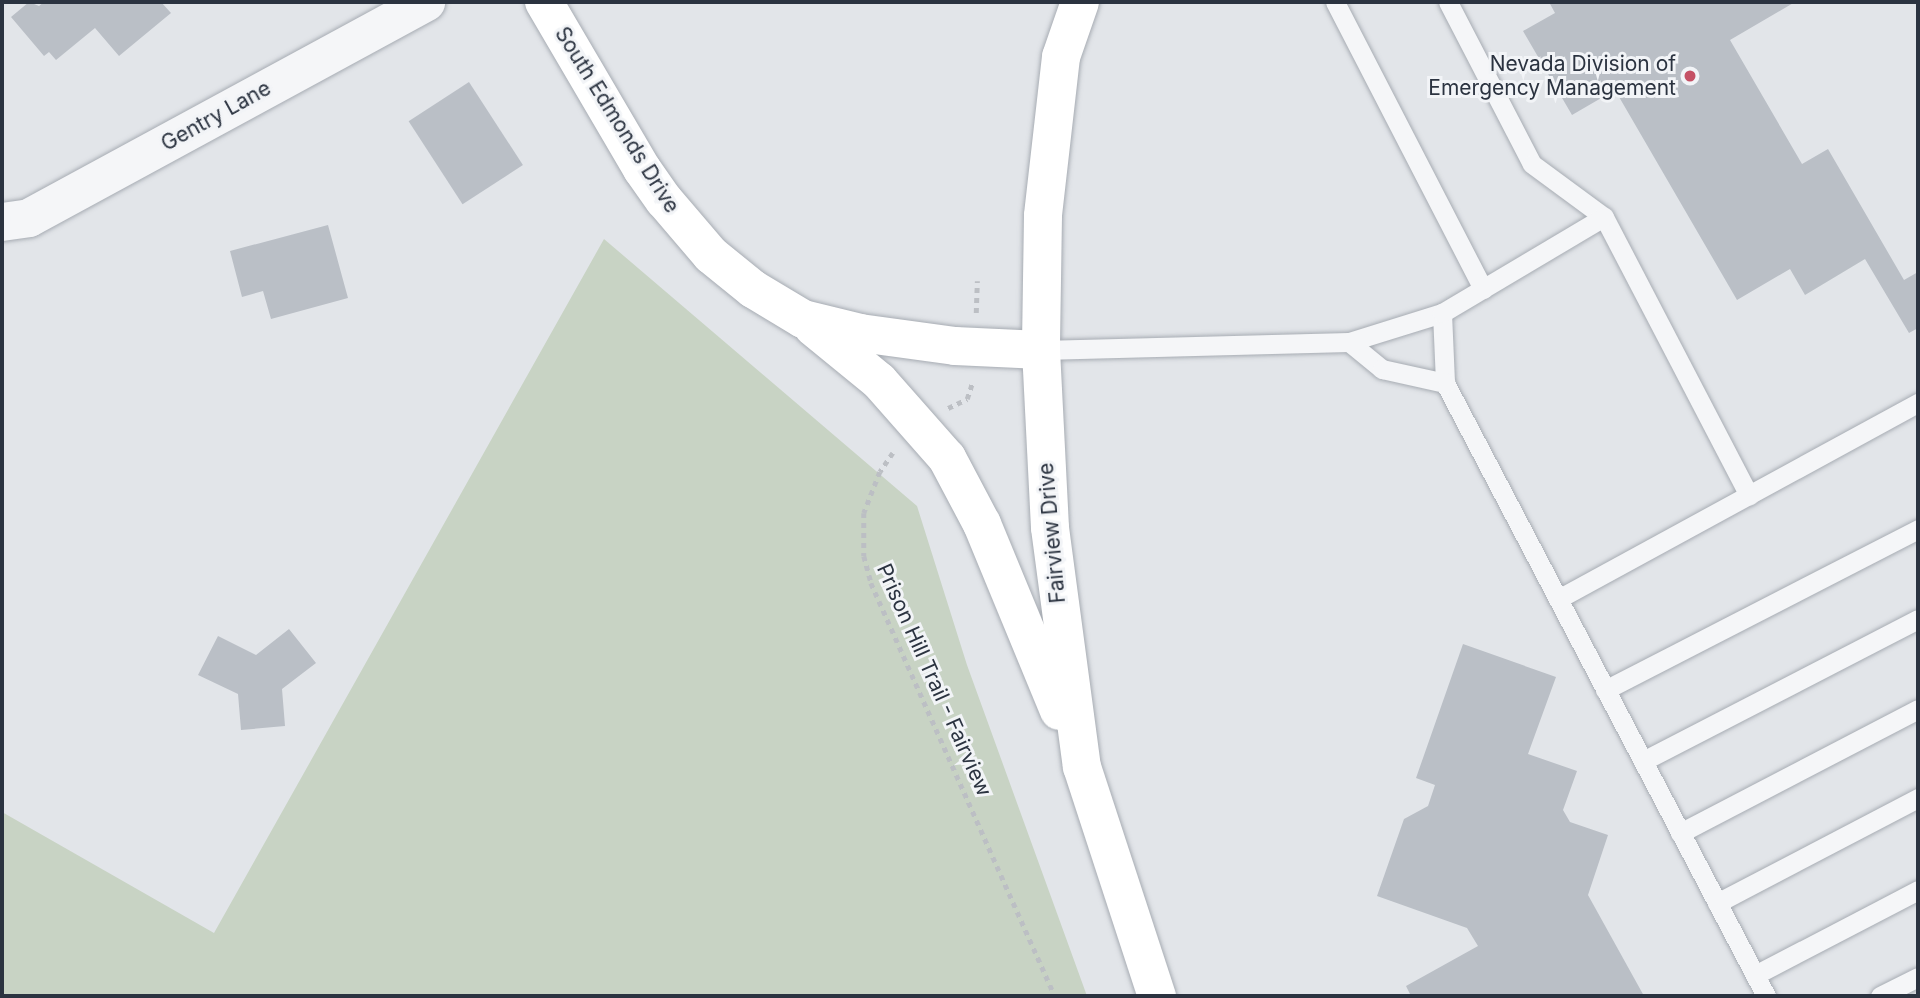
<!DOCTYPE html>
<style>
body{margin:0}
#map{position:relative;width:1920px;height:998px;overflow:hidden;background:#e2e5e9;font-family:Inter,sans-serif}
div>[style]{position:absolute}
.green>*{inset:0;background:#c8d3c4}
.building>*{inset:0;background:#babfc6;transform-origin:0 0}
.path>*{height:4.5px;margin-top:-2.25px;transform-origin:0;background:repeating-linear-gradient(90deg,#bcbfc4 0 5px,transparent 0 10px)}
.roads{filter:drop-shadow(0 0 2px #a7acb3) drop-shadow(0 0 2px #a7acb3)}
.lane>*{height:19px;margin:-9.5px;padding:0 9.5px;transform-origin:9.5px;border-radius:9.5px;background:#f5f6f8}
.street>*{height:38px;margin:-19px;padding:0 19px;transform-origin:19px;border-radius:19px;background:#f5f6f8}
.secondary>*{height:38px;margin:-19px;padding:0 19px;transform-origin:19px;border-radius:19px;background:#fff}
.dots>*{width:19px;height:19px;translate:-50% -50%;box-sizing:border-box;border:4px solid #f2f4f7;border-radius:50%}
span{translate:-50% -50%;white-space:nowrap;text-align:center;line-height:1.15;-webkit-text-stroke:6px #f2f4f7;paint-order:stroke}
.poi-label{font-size:21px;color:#2b3340}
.right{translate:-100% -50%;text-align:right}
.street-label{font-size:21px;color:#2b3340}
.frame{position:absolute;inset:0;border:4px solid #2b3340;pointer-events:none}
</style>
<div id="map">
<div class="green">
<div style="clip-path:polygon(604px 239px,917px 506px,967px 665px,1087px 996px,2px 996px,2px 812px,214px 933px)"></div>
</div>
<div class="building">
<div style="clip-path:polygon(29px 2px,39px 6px,44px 2px,161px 2px,171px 13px,119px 56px,95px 28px,56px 60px,49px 52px,44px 56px,11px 17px)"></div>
<div style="clip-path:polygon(1549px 2px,1795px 2px,1730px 40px,1802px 164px,1828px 149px,1904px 280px,1918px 272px,1918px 328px,1909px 333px,1865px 259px,1805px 295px,1790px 269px,1737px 300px,1615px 90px,1572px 115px,1523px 31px,1555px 13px)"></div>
<div style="left:469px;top:82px;width:99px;height:72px;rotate:57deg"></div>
<div style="clip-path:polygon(328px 225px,348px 298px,271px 319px,263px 291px,242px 297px,230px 251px)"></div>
<div style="clip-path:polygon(289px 629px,316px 663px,282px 689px,285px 726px,241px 730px,238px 694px,198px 675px,218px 636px,256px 655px)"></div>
<div style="clip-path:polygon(1463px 644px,1556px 677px,1528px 754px,1577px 771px,1563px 810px,1570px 822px,1608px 835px,1588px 895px,1644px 996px,1411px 996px,1406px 986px,1478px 946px,1467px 928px,1377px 896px,1404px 819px,1428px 806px,1435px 785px,1416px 778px)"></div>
</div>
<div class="path">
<div style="left:976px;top:313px;width:32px;rotate:-88deg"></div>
<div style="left:948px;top:408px;width:21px;rotate:-25deg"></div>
<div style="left:967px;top:399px;width:19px;rotate:-72deg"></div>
<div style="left:893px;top:453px;width:23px;rotate:124deg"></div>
<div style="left:880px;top:472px;width:44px;rotate:111.3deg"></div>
<div style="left:864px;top:513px;width:43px;rotate:90deg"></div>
<div style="left:864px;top:556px;width:28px;rotate:75deg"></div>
<div style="left:871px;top:583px;width:452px;rotate:66deg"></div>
</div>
<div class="roads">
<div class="lane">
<div style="left:1335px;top:2px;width:323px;rotate:62.7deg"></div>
<div style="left:1448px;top:2px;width:182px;rotate:62.6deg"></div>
<div style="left:1532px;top:164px;width:89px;rotate:36.4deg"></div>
<div style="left:1604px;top:217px;width:314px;rotate:62.5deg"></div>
<div style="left:1442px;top:313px;width:70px;rotate:87.5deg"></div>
<div style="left:1445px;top:383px;width:692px;rotate:62.36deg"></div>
<div style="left:1349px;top:342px;width:43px;rotate:39.3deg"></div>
<div style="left:1382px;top:369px;width:65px;rotate:12.5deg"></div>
<div style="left:1041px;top:350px;width:308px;rotate:-1.5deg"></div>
<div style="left:1349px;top:342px;width:97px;rotate:-17.3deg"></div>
<div style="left:1442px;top:313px;width:188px;rotate:-30.7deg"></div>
<div style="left:1558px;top:599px;width:410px;rotate:-28.6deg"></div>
<div style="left:1605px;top:690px;width:352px;rotate:-27.2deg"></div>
<div style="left:1643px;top:761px;width:309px;rotate:-27.3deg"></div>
<div style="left:1680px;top:833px;width:268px;rotate:-27.5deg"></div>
<div style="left:1717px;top:903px;width:227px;rotate:-27.6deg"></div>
<div style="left:1755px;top:975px;width:184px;rotate:-27.5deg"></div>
<div style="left:1880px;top:996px;width:42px;rotate:-26.6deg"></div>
</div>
<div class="street">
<div style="left:2px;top:222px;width:27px;rotate:-8deg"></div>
<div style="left:29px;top:218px;width:452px;rotate:-28.5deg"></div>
</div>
<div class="secondary">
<div style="left:544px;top:2px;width:194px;rotate:59.6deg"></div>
<div style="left:642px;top:169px;width:38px;rotate:55deg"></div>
<div style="left:664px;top:200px;width:72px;rotate:49.5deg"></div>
<div style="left:711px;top:255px;width:54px;rotate:39deg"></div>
<div style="left:753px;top:289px;width:58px;rotate:31deg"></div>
<div style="left:803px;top:319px;width:59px;rotate:13.8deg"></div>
<div style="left:860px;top:333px;width:96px;rotate:7.8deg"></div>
<div style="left:955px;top:346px;width:86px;rotate:2.7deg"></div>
<div style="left:1080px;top:2px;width:58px;rotate:109.1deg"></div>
<div style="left:1061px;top:57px;width:160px;rotate:96.5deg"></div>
<div style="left:1043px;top:216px;width:134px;rotate:90.9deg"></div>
<div style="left:1041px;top:350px;width:178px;rotate:87.1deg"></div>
<div style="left:1050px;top:528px;width:241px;rotate:82.4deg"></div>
<div style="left:1082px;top:767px;width:241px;rotate:71.9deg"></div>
<div style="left:813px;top:327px;width:85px;rotate:39.3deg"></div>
<div style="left:879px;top:381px;width:103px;rotate:48.6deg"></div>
<div style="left:947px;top:458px;width:75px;rotate:62.1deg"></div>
<div style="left:982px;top:524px;width:202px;rotate:67.6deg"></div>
</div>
</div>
<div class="dots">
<div style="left:1690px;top:76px;background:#c55165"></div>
</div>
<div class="poi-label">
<span class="right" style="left:1676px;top:76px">Nevada Division of<br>Emergency Management</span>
</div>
<div class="street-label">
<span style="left:216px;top:116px;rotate:-29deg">Gentry Lane</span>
<span style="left:617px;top:120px;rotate:58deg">South Edmonds Drive</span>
<span style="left:1052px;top:533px;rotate:-95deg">Fairview Drive</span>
<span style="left:934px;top:680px;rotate:66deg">Prison Hill Trail - Fairview</span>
</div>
<div class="frame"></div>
</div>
